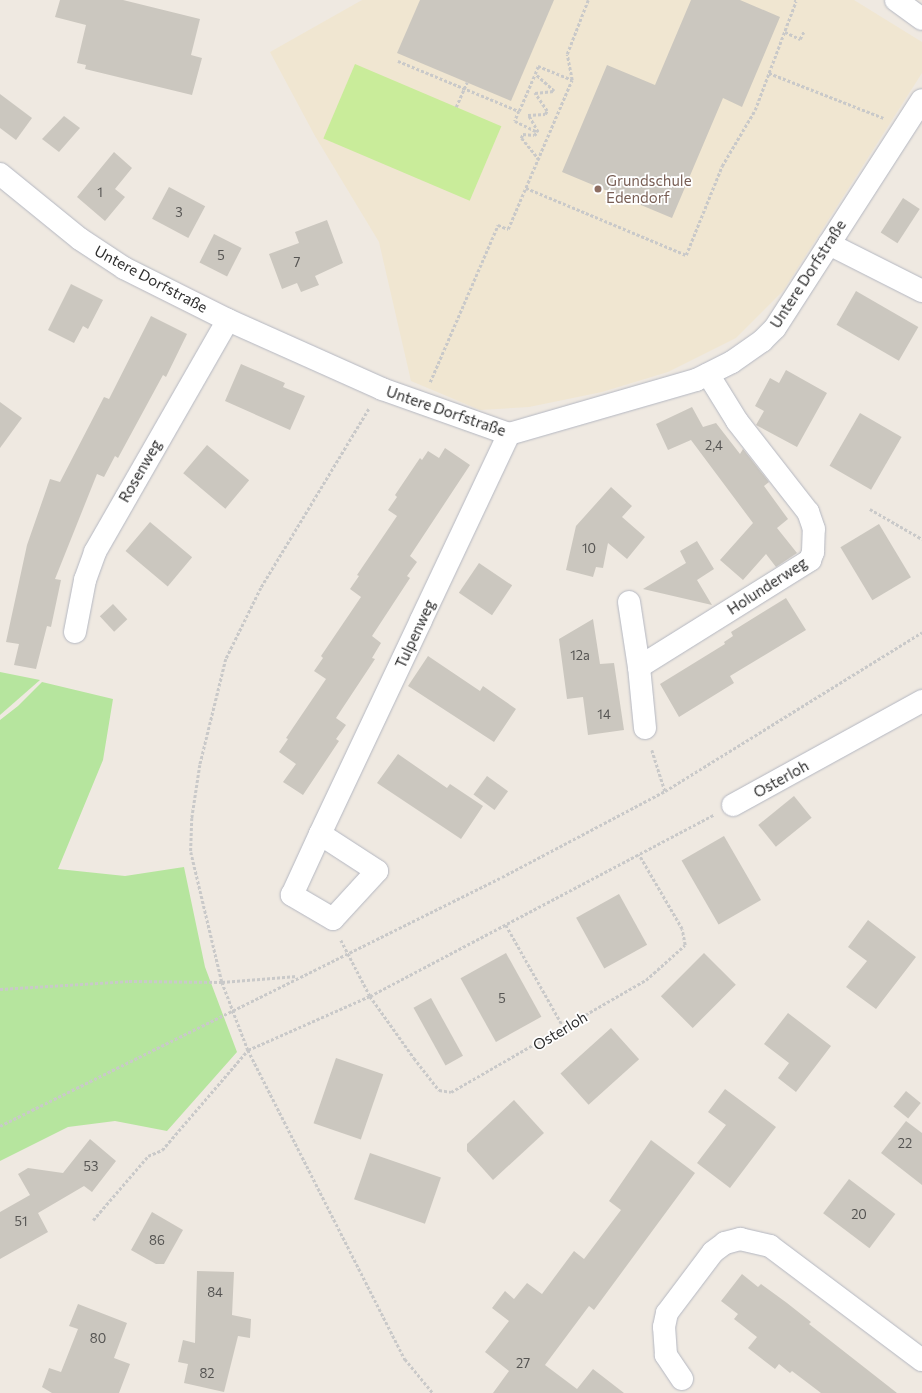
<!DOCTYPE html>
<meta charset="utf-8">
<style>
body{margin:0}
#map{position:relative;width:922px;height:1393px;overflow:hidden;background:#efe9e1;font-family:Commissioner,sans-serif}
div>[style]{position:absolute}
.education>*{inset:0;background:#f0e6d1}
.green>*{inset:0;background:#b6e59e}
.pitch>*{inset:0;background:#c9ec9a;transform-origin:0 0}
.building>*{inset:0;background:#cbc7bf;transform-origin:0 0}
.path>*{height:2.5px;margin-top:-1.25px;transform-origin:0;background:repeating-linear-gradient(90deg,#c9c9c9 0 3px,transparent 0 5px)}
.roads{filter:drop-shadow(0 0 1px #b4b7c1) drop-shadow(0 0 1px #b4b7c1)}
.minor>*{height:22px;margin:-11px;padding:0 11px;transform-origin:11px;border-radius:11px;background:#fff}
.dots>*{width:11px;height:11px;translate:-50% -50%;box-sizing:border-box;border:2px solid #fff;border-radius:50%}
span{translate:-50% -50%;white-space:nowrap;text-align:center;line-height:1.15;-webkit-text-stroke:3.5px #fff;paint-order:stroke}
.number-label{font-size:13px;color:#555452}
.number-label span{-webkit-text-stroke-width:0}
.education-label{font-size:15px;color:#785e54}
.left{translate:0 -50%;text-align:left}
.street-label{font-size:15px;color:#2e2e2e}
</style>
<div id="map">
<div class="education">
<div style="clip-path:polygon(362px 0,854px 0,922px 42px,922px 73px,783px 291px,736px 338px,668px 372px,602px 392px,529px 407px,480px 410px,411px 381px,379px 242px,315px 136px,270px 52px)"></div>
</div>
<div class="green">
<div style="clip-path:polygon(0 672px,40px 680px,0 715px)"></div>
<div style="clip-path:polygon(42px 682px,113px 699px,103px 760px,58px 869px,125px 876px,184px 867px,205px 967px,237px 1052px,167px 1131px,115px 1121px,68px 1127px,0 1161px,0 720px,18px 706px)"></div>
</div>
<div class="pitch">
<div style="left:355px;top:64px;width:159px;height:81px;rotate:23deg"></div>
</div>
<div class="building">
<div style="clip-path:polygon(60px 0,123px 0,200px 19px,191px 55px,202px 58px,192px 95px,85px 69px,86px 65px,77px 63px,86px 25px,55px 17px)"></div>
<div style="clip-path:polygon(420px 0,554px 0,511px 101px,397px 53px)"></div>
<div style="clip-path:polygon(691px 0,740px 0,780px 17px,742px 107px,723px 98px,672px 218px,562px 172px,607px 65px,655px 85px)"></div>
<div style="clip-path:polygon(0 94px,32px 118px,16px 140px,0 128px)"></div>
<div style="clip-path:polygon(64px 116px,80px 128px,59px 152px,42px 139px)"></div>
<div style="clip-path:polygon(114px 152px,132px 168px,115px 189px,125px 197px,105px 221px,77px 197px)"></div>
<div style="left:169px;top:187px;width:41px;height:36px;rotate:28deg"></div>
<div style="left:903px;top:198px;width:20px;height:41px;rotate:33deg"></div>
<div style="clip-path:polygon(327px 220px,343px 263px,315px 276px,319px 285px,301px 292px,297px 283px,282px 289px,269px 254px,299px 243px,295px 232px)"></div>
<div style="left:214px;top:234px;width:31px;height:32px;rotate:27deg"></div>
<div style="clip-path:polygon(71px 284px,103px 300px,88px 329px,83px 326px,74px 343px,48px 330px)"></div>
<div style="left:856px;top:291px;width:72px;height:39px;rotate:30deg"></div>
<div style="clip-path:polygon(151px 316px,187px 334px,166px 377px,163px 375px,118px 458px,115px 456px,104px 477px,97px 474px,55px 579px,61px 580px,51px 627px,47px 626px,36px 669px,14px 665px,19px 644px,6px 642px,27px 545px,50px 479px,60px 482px,104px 397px,109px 399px)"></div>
<div style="clip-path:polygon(241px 364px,285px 383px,283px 387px,305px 396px,290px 430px,225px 401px)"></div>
<div style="clip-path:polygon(786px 370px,827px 393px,797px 447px,756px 425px,764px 411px,755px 406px,770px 378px,779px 383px)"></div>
<div style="clip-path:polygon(0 402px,22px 418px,0 448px)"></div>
<div style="clip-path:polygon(692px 407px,703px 427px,716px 423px,740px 454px,743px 449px,769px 482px,764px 486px,788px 519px,777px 528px,797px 553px,776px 567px,766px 554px,743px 580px,720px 560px,753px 523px,691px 440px,668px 450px,656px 424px)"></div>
<div style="left:860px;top:413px;width:48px;height:61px;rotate:30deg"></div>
<div style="left:207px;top:445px;width:55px;height:37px;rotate:40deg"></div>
<div style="clip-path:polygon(445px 448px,470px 465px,410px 556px,417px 562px,407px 576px,410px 578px,372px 636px,381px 643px,372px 658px,375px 659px,336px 718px,346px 725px,336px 739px,339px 741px,303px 795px,283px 782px,296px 764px,279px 752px,288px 739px,286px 738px,326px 679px,314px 671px,323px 658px,321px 656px,361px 597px,350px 589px,359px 576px,357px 575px,397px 516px,388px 510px,397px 497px,395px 495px,420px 458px,422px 460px,428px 451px,439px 458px)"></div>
<div style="clip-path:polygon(611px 487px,632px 506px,622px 517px,645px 537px,627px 559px,608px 543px,603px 568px,596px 567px,593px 577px,566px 570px,576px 526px)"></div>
<div style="left:150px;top:522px;width:55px;height:38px;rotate:40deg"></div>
<div style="left:879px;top:524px;width:62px;height:45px;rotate:59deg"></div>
<div style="clip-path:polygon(697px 541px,714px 569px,697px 580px,712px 605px,643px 589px,686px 563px,680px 551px)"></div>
<div style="left:479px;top:563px;width:40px;height:36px;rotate:34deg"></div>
<div style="clip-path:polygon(786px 598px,806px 630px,730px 676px,734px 683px,679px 717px,660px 684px,725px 644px,724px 642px,733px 636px,731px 632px)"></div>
<div style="left:113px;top:604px;width:21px;height:18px;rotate:47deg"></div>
<div style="clip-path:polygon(593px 619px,600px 664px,614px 663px,624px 730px,588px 735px,583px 697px,567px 699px,559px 639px)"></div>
<div style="clip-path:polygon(428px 656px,480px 691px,483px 686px,516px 709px,494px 742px,408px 686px)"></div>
<div style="clip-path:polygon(398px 754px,447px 788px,450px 784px,483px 806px,461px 839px,377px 783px)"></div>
<div style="left:487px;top:776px;width:26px;height:23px;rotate:36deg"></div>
<div style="left:794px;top:796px;width:28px;height:46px;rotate:51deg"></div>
<div style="left:724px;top:836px;width:74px;height:49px;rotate:60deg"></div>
<div style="left:619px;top:894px;width:58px;height:49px;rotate:61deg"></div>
<div style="clip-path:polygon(868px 920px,916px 957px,876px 1009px,846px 987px,867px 961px,848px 947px)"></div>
<div style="left:506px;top:953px;width:73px;height:52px;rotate:61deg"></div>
<div style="left:704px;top:953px;width:45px;height:61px;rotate:45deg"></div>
<div style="left:431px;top:998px;width:66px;height:20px;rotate:61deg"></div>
<div style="clip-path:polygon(788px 1013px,831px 1046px,796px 1092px,778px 1078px,789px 1063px,764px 1044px)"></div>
<div style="left:611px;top:1028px;width:42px;height:68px;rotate:48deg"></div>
<div style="left:336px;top:1058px;width:50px;height:69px;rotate:19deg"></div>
<div style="clip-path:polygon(725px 1089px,776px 1127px,730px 1188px,697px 1163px,726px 1125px,708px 1112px)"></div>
<div style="left:906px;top:1091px;width:19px;height:20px;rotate:39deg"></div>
<div style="clip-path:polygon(514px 1100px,544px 1133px,493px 1180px,467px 1151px,467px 1144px)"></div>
<div style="clip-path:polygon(906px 1121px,922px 1133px,922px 1185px,881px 1153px)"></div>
<div style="clip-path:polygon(90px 1139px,116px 1161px,92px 1192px,84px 1186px,38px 1213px,48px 1232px,0 1259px,0 1212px,30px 1195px,18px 1174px,28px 1168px,63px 1173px)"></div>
<div style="clip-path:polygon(651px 1140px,695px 1173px,594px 1310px,589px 1306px,545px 1365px,577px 1389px,593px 1369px,624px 1393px,493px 1393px,509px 1371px,485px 1352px,509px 1321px,492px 1308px,505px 1291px,514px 1299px,527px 1283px,542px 1294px,574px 1251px,584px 1259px,621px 1210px,609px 1201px)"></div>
<div style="left:370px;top:1153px;width:75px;height:49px;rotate:19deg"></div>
<div style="left:849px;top:1179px;width:58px;height:43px;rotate:37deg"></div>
<div style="clip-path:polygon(152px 1212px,183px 1230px,164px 1264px,156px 1264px,131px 1250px)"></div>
<div style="clip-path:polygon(197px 1271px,234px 1272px,232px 1315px,251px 1319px,250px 1338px,238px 1336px,224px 1392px,184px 1383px,188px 1364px,178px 1362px,183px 1340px,195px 1343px)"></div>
<div style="clip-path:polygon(742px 1274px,758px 1287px,761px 1284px,787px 1303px,811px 1322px,809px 1324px,897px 1393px,821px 1393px,792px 1371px,790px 1373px,779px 1364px,775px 1369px,748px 1348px,757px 1337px,734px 1319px,738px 1314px,721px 1301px)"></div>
<div style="clip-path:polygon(78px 1304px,127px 1323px,114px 1358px,130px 1364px,119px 1393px,52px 1393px,42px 1387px,49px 1368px,61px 1372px,78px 1329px,69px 1326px)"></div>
</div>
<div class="path">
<div style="left:785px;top:32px;width:17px;rotate:25deg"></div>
<div style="left:800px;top:39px;width:9px;rotate:-63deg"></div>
<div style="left:398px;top:61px;width:131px;rotate:22.5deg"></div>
<div style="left:519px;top:111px;width:40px;rotate:-66.6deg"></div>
<div style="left:769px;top:73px;width:123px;rotate:21.4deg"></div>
<div style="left:456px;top:107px;width:27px;rotate:-66deg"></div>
<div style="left:519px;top:111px;width:11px;rotate:112deg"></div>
<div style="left:515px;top:121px;width:25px;rotate:26deg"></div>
<div style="left:539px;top:160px;width:28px;rotate:-129deg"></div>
<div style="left:521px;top:138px;width:4px;rotate:-63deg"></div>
<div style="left:523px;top:134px;width:11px;rotate:5deg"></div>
<div style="left:534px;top:135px;width:5px;rotate:-37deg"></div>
<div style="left:538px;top:132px;width:20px;rotate:-120deg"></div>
<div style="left:528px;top:115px;width:17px;rotate:-3deg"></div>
<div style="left:545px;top:114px;width:4px;rotate:-56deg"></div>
<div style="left:547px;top:111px;width:22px;rotate:-124deg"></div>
<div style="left:535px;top:93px;width:19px;rotate:-6deg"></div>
<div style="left:554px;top:91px;width:25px;rotate:-138deg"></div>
<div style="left:535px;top:74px;width:9px;rotate:-69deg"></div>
<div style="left:538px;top:66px;width:37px;rotate:22deg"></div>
<div style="left:526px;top:188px;width:173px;rotate:22.7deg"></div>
<div style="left:686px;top:255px;width:96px;rotate:-68deg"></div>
<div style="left:722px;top:166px;width:65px;rotate:-59.5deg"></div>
<div style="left:755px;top:110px;width:116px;rotate:-69.4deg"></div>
<div style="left:796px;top:1px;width:2px;rotate:-153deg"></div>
<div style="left:430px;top:382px;width:171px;rotate:-66.6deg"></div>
<div style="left:498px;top:225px;width:11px;rotate:22deg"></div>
<div style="left:508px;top:229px;width:162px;rotate:-66.8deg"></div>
<div style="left:572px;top:80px;width:26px;rotate:-101deg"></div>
<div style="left:567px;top:54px;width:58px;rotate:-68.7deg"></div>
<div style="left:369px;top:409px;width:209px;rotate:121.1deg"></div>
<div style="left:261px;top:588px;width:79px;rotate:116.2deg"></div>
<div style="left:226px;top:659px;width:109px;rotate:103.8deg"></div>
<div style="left:200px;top:765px;width:54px;rotate:98.6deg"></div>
<div style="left:192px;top:818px;width:34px;rotate:92deg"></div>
<div style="left:191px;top:852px;width:134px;rotate:76.6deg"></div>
<div style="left:222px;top:982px;width:73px;rotate:69.1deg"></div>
<div style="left:248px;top:1050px;width:347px;rotate:63.1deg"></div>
<div style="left:405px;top:1359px;width:44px;rotate:50.5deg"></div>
<div style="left:870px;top:509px;width:60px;rotate:30deg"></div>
<div style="left:652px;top:750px;width:43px;rotate:72.4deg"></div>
<div style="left:506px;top:925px;width:118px;rotate:60.6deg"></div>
<div style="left:341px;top:940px;width:63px;rotate:62.6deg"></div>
<div style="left:370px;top:996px;width:76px;rotate:54.6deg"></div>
<div style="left:414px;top:1058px;width:41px;rotate:52deg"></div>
<div style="left:439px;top:1090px;width:12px;rotate:9deg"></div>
<div style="left:451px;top:1092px;width:225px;rotate:-29.9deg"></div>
<div style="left:646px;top:980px;width:52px;rotate:-41.9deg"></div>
<div style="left:685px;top:945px;width:16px;rotate:-101deg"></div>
<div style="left:682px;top:929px;width:86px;rotate:-120.2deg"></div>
<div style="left:0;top:989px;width:129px;rotate:-3.5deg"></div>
<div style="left:129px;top:981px;width:93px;rotate:0.6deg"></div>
<div style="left:222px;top:982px;width:75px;rotate:-4.6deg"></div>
<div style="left:0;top:1126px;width:560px;rotate:-26.38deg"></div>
<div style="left:502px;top:877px;width:184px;rotate:-27.8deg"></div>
<div style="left:665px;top:791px;width:302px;rotate:-31.7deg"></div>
<div style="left:93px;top:1220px;width:84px;rotate:-49.3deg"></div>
<div style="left:148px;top:1156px;width:15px;rotate:-23deg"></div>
<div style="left:162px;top:1150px;width:132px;rotate:-49.3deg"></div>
<div style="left:248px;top:1050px;width:133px;rotate:-23.9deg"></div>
<div style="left:370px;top:996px;width:389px;rotate:-27.8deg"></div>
</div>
<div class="roads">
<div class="minor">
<div style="left:896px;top:0;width:32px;rotate:36deg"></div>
<div style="left:0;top:174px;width:103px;rotate:39.1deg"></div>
<div style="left:80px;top:239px;width:53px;rotate:33.4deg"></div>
<div style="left:124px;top:268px;width:116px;rotate:26.6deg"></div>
<div style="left:228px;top:320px;width:169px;rotate:24.1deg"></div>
<div style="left:382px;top:389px;width:135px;rotate:19.5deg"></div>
<div style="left:509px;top:434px;width:195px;rotate:-16.1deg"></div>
<div style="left:696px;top:380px;width:40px;rotate:-26.6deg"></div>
<div style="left:732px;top:362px;width:37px;rotate:-35deg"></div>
<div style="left:762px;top:341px;width:18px;rotate:-45deg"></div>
<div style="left:775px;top:328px;width:271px;rotate:-57.2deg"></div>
<div style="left:829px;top:244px;width:104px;rotate:26.8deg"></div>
<div style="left:629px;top:602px;width:66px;rotate:81.3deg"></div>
<div style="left:75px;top:632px;width:53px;rotate:-79.1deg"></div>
<div style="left:85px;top:580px;width:30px;rotate:-70deg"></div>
<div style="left:95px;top:552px;width:267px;rotate:-60.2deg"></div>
<div style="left:645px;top:728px;width:61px;rotate:-95.6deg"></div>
<div style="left:639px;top:667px;width:202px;rotate:-32deg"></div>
<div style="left:810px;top:560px;width:9px;rotate:-69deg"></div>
<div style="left:813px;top:552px;width:23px;rotate:-88deg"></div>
<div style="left:814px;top:529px;width:18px;rotate:-109deg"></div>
<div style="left:808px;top:512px;width:115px;rotate:-128deg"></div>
<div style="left:737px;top:421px;width:55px;rotate:-121.7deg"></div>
<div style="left:733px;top:805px;width:216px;rotate:-28.8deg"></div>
<div style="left:320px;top:834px;width:68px;rotate:33deg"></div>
<div style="left:377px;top:871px;width:65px;rotate:132.5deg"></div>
<div style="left:333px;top:919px;width:48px;rotate:-149.7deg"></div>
<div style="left:292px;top:895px;width:67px;rotate:-65.3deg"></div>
<div style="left:320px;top:834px;width:237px;rotate:-64.7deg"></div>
<div style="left:421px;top:620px;width:206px;rotate:-64.7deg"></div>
<div style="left:682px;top:1379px;width:29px;rotate:-124deg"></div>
<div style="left:666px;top:1355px;width:28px;rotate:-94deg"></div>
<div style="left:664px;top:1327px;width:14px;rotate:-78deg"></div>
<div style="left:667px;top:1313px;width:76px;rotate:-53deg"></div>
<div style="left:713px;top:1252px;width:15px;rotate:-37deg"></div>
<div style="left:725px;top:1243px;width:16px;rotate:-15deg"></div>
<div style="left:740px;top:1239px;width:31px;rotate:13deg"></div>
<div style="left:770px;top:1246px;width:190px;rotate:36.9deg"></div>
</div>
</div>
<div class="dots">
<div style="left:598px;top:189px;background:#8d6e63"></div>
</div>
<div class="number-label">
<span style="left:100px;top:192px">1</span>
<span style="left:179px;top:212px">3</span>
<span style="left:221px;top:255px">5</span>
<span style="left:297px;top:262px">7</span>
<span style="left:714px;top:445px">2,4</span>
<span style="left:589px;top:548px">10</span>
<span style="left:580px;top:655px">12a</span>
<span style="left:604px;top:714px">14</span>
<span style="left:502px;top:998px">5</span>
<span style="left:905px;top:1143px">22</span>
<span style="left:91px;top:1166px">53</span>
<span style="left:859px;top:1214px">20</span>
<span style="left:21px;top:1221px">51</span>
<span style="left:157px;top:1240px">86</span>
<span style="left:215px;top:1292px">84</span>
<span style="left:98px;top:1338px">80</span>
<span style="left:523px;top:1363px">27</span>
<span style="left:207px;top:1373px">82</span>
</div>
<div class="education-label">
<span class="left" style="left:606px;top:189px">Grundschule<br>Edendorf</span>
</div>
<div class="street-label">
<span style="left:808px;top:274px;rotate:-57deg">Untere Dorfstraße</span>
<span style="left:151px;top:279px;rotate:28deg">Untere Dorfstraße</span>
<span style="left:446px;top:411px;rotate:19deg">Untere Dorfstraße</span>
<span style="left:140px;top:471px;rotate:-60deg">Rosenweg</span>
<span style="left:767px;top:586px;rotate:-33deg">Holunderweg</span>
<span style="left:415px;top:634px;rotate:-65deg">Tulpenweg</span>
<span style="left:781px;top:779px;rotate:-29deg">Osterloh</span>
<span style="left:560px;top:1031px;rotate:-31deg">Osterloh</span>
</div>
</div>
